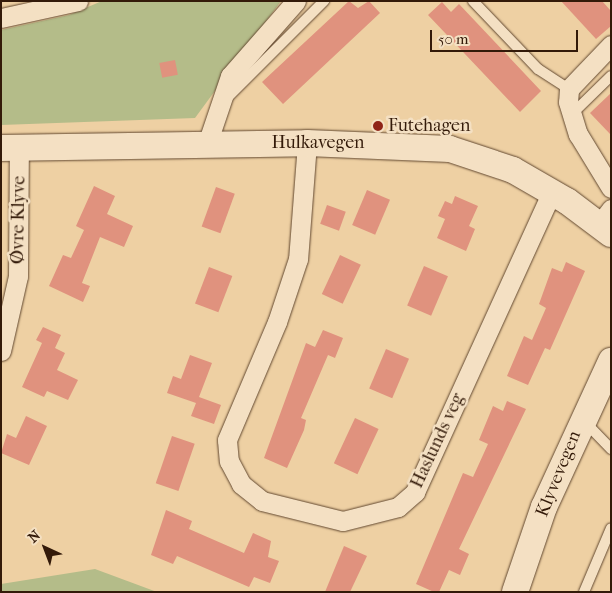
<!DOCTYPE html>
<meta charset="utf-8">
<style>
body{margin:0}
#map{position:relative;width:612px;height:593px;overflow:hidden;background:#eed0a3;font-family:"IM FELL French Canon",serif}
div>[style]{position:absolute}
.green>*{inset:0;background:#b4bc89}
.building>*{inset:0;background:#e0927e;transform-origin:0 0}
.roads{filter:drop-shadow(0 0 1px #624830) drop-shadow(0 0 1px #624830)}
.service>*{height:10px;margin:-5px;padding:0 5px;transform-origin:5px;border-radius:5px;background:#f4e0c3}
.minor>*{height:19px;margin:-9.5px;padding:0 9.5px;transform-origin:9.5px;border-radius:9.5px;background:#f4e0c3}
.secondary>*{height:26px;margin:-13px;padding:0 13px;transform-origin:13px;border-radius:13px;background:#f4e0c3}
.dots>*{width:14px;height:14px;translate:-50% -50%;box-sizing:border-box;border:2px solid #f4e0c3;border-radius:50%}
span{translate:-50% -50%;white-space:nowrap;text-align:center;line-height:1.15;-webkit-text-stroke:5px #f4e0c3;paint-order:stroke}
.poi-label{font-size:18px;color:#331a09}
.left{translate:0 -50%;text-align:left}
.street-label{font-size:18px;color:#331a09}
.frame{position:absolute;inset:0;border:2px solid #331a09;pointer-events:none}
.north{position:absolute;left:20px;top:523px;width:50px;height:50px;-webkit-text-stroke:4px #f4e0c3;paint-order:stroke;rotate:317deg;font-size:14px;font-weight:700;line-height:20px;text-align:center;color:#331a09}
.north::after{content:'';display:block;margin:auto;width:18px;height:22px;background:#331a09;clip-path:polygon(50% 0,100% 100%,50% 72%,0 100%)}
.scale{position:absolute;left:430px;top:30px;width:148px;height:22px;box-sizing:border-box;border:2px solid #331a09;border-top:0;padding-left:6px;font-size:15px;line-height:18px;white-space:nowrap;color:#331a09;-webkit-text-stroke:4px #f4e0c3;paint-order:stroke}
</style>
<div id="map">
<div class="green">
<div style="clip-path:polygon(102px 1px,281px 1px,195px 118px,1px 125px,1px 30px,69px 15px)"></div>
<div style="clip-path:polygon(95px 569px,157px 592px,1px 592px,1px 584px)"></div>
</div>
<div class="building">
<div style="clip-path:polygon(349px 1px,358px 8px,369px 1px,380px 13px,283px 104px,262px 82px)"></div>
<div style="clip-path:polygon(561px 1px,602px 1px,611px 11px,611px 26px,596px 39px)"></div>
<div style="clip-path:polygon(442px 2px,451px 12px,459px 4px,541px 91px,520px 112px,428px 15px)"></div>
<div style="left:175px;top:60px;width:15px;height:16px;rotate:79deg"></div>
<div style="clip-path:polygon(611px 93px,611px 135px,590px 113px)"></div>
<div style="clip-path:polygon(94px 186px,115px 196px,107px 214px,133px 226px,124px 247px,100px 237px,82px 283px,90px 286px,83px 302px,49px 286px,63px 255px,71px 258px,84px 230px,76px 226px)"></div>
<div style="left:216px;top:187px;width:20px;height:42px;rotate:20deg"></div>
<div style="left:367px;top:190px;width:25px;height:38px;rotate:23deg"></div>
<div style="clip-path:polygon(455px 196px,478px 206px,469px 226px,475px 229px,466px 251px,437px 238px,445px 219px,438px 216px,445px 201px,452px 204px)"></div>
<div style="left:327px;top:205px;width:20px;height:20px;rotate:20deg"></div>
<div style="left:340px;top:255px;width:23px;height:43px;rotate:25deg"></div>
<div style="clip-path:polygon(566px 262px,585px 271px,550px 350px,545px 348px,528px 385px,507px 376px,524px 336px,532px 340px,546px 308px,539px 304px,552px 268px,562px 272px)"></div>
<div style="left:424px;top:266px;width:26px;height:43px;rotate:23deg"></div>
<div style="left:209px;top:267px;width:25px;height:39px;rotate:21deg"></div>
<div style="clip-path:polygon(43px 327px,61px 335px,55px 348px,65px 353px,57px 370px,78px 380px,68px 400px,47px 391px,44px 397px,22px 387px,42px 343px,36px 340px)"></div>
<div style="clip-path:polygon(323px 330px,343px 338px,335px 358px,328px 355px,301px 418px,306px 420px,304px 430px,287px 468px,264px 458px,306px 343px,315px 347px)"></div>
<div style="left:386px;top:349px;width:25px;height:43px;rotate:23deg"></div>
<div style="clip-path:polygon(190px 355px,212px 363px,199px 397px,221px 405px,214px 424px,191px 416px,196px 403px,167px 393px,173px 376px,181px 379px)"></div>
<div style="clip-path:polygon(507px 401px,526px 409px,459px 549px,469px 554px,460px 575px,449px 570px,439px 592px,434px 592px,416px 584px,463px 473px,473px 477px,488px 444px,479px 440px,493px 406px,503px 411px)"></div>
<div style="clip-path:polygon(26px 416px,47px 426px,29px 465px,1px 453px,7px 434px,16px 438px)"></div>
<div style="left:355px;top:418px;width:26px;height:50px;rotate:25deg"></div>
<div style="left:172px;top:436px;width:24px;height:50px;rotate:19deg"></div>
<div style="clip-path:polygon(166px 510px,192px 521px,189px 529px,244px 553px,253px 533px,271px 541px,268px 557px,279px 561px,270px 583px,254px 577px,249px 587px,177px 556px,173px 564px,151px 555px)"></div>
<div style="clip-path:polygon(344px 546px,367px 556px,350px 592px,325px 592px)"></div>
</div>
<div class="roads">
<div class="service">
<div style="left:473px;top:1px;width:94px;rotate:46.3deg"></div>
<div style="left:538px;top:69px;width:37px;rotate:33deg"></div>
<div style="left:226px;top:99px;width:139px;rotate:-45deg"></div>
<div style="left:572px;top:114px;width:54px;rotate:-44.3deg"></div>
<div style="left:584px;top:421px;width:39px;rotate:46deg"></div>
<div style="left:584px;top:592px;width:69px;rotate:-67.1deg"></div>
</div>
<div class="minor">
<div style="left:1px;top:18px;width:79px;rotate:-12.4deg"></div>
<div style="left:611px;top:45px;width:61px;rotate:133.7deg"></div>
<div style="left:569px;top:89px;width:13px;rotate:94deg"></div>
<div style="left:568px;top:102px;width:34px;rotate:73deg"></div>
<div style="left:578px;top:134px;width:63px;rotate:58.6deg"></div>
<div style="left:307px;top:143px;width:116px;rotate:94.4deg"></div>
<div style="left:298px;top:259px;width:66px;rotate:108.4deg"></div>
<div style="left:277px;top:322px;width:128px;rotate:113deg"></div>
<div style="left:227px;top:440px;width:21px;rotate:85deg"></div>
<div style="left:229px;top:461px;width:26px;rotate:62deg"></div>
<div style="left:241px;top:484px;width:27px;rotate:39deg"></div>
<div style="left:262px;top:501px;width:83px;rotate:13.9deg"></div>
<div style="left:343px;top:521px;width:57px;rotate:-14.3deg"></div>
<div style="left:398px;top:507px;width:23px;rotate:-41deg"></div>
<div style="left:415px;top:492px;width:330px;rotate:-65.5deg"></div>
<div style="left:207px;top:144px;width:72px;rotate:-71.3deg"></div>
<div style="left:230px;top:76px;width:100px;rotate:-48.7deg"></div>
<div style="left:599px;top:225px;width:20px;rotate:-53deg"></div>
<div style="left:1px;top:351px;width:77px;rotate:-77.2deg"></div>
<div style="left:18px;top:276px;width:128px;rotate:-89.6deg"></div>
</div>
<div class="secondary">
<div style="left:1px;top:148px;width:306px;rotate:-0.9deg"></div>
<div style="left:307px;top:143px;width:143px;rotate:2.4deg"></div>
<div style="left:450px;top:149px;width:66px;rotate:18.4deg"></div>
<div style="left:513px;top:170px;width:62px;rotate:29.9deg"></div>
<div style="left:567px;top:201px;width:55px;rotate:36.9deg"></div>
<div style="left:515px;top:592px;width:90px;rotate:-71.2deg"></div>
<div style="left:544px;top:507px;width:161px;rotate:-65.3deg"></div>
</div>
</div>
<div class="dots">
<div style="left:378px;top:126px;background:#8f2418"></div>
</div>
<div class="poi-label">
<span class="left" style="left:388px;top:126px">Futehagen</span>
</div>
<div class="street-label">
<span style="left:318px;top:143px">Hulkavegen</span>
<span style="left:19px;top:220px;rotate:-89deg">Øvre Klyve</span>
<span style="left:438px;top:441px;rotate:-65deg">Haslunds veg</span>
<span style="left:559px;top:474px;rotate:-68deg">Klyvevegen</span>
</div>
<div class="frame"></div>
<div class="north">N</div>
<div class="scale">50 m</div>
</div>
